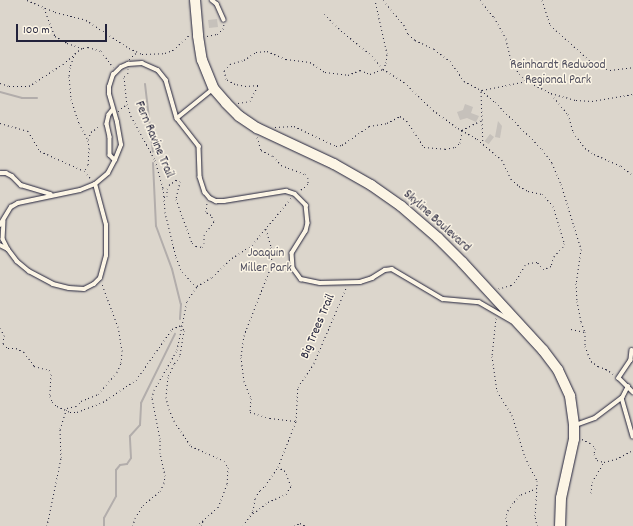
<!DOCTYPE html>
<style>
body{margin:0}
#map{position:relative;width:633px;height:526px;overflow:hidden;background:#fcf5e5;font-family:Dekko,sans-serif}
div>[style]{position:absolute}
.green>*{inset:0;background:#dcd6cc;transform-origin:0 0}
.stream>*{height:2px;margin:-1px;padding:0 1px;transform-origin:1px;border-radius:1px;background:#b2adab}
.building>*{inset:0;background:#c6c1bb;transform-origin:0 0}
.path>*{height:1px;margin-top:-0.5px;transform-origin:0;background:repeating-linear-gradient(90deg,#22223b 0 1px,transparent 0 4px)}
.roads{filter:drop-shadow(0 0 1px #22223b) drop-shadow(0 0 1px #22223b)}
.service>*{height:3.5px;margin:-1.75px;padding:0 1.75px;transform-origin:1.75px;border-radius:1.75px;background:#fcf5e5}
.secondary>*{height:10px;margin:-5px;padding:0 5px;transform-origin:5px;border-radius:5px;background:#fcf5e5}
span{translate:-50% -50%;white-space:nowrap;text-align:center;line-height:1.15;-webkit-text-stroke:3px #fcf5e5;paint-order:stroke}
.park-label{font-size:13px;color:#504f5f}
.street-label{font-size:13px;color:#22223b}
.scale{position:absolute;left:16px;top:24px;width:91px;height:18px;box-sizing:border-box;border:2px solid #22223b;border-top:0;padding-left:5px;font-size:12px;line-height:14px;white-space:nowrap;color:#22223b;-webkit-text-stroke:3px #fcf5e5;paint-order:stroke}
</style>
<div id="map">
<div class="green">
<div style="left:0;top:0;width:633px;height:526px"></div>
</div>
<div class="stream">
<div style="left:145px;top:84px;width:68px;rotate:83.3deg"></div>
<div style="left:0;top:92px;width:23px;rotate:15deg"></div>
<div style="left:22px;top:98px;width:15px"></div>
<div style="left:153px;top:163px;width:63px;rotate:87.3deg"></div>
<div style="left:156px;top:226px;width:46px;rotate:69.6deg"></div>
<div style="left:172px;top:269px;width:36px;rotate:76deg"></div>
<div style="left:181px;top:304px;width:15px;rotate:94deg"></div>
<div style="left:104px;top:526px;width:8px;rotate:-90deg"></div>
<div style="left:104px;top:518px;width:25px;rotate:-61deg"></div>
<div style="left:116px;top:496px;width:26px;rotate:-90deg"></div>
<div style="left:116px;top:470px;width:6px;rotate:-51deg"></div>
<div style="left:120px;top:465px;width:7px;rotate:-8deg"></div>
<div style="left:127px;top:464px;width:7px;rotate:-56deg"></div>
<div style="left:131px;top:458px;width:22px;rotate:-93deg"></div>
<div style="left:130px;top:436px;width:15px;rotate:-48deg"></div>
<div style="left:140px;top:425px;width:22px;rotate:-87deg"></div>
<div style="left:141px;top:403px;width:77px;rotate:-63.8deg"></div>
</div>
<div class="building">
<div style="left:217px;top:19px;width:8px;height:9px;rotate:83deg"></div>
<div style="clip-path:polygon(465px 104px,473px 107px,471px 113px,479px 116px,476px 122px,467px 118px,460px 120px,457px 112px,463px 110px)"></div>
<div style="clip-path:polygon(498px 121px,502px 126px,500px 138px,495px 137px)"></div>
<div style="left:490px;top:134px;width:5px;height:9px;rotate:37deg"></div>
</div>
<div class="path">
<div style="left:27px;top:0;width:30px;rotate:23deg"></div>
<div style="left:55px;top:12px;width:32px;rotate:14deg"></div>
<div style="left:86px;top:20px;width:51px;rotate:33.1deg"></div>
<div style="left:129px;top:48px;width:14px;rotate:25deg"></div>
<div style="left:142px;top:54px;width:23px;rotate:-2deg"></div>
<div style="left:165px;top:53px;width:9px;rotate:-21deg"></div>
<div style="left:173px;top:50px;width:23px;rotate:-43deg"></div>
<div style="left:383px;top:0;width:33px;rotate:50deg"></div>
<div style="left:404px;top:25px;width:10px;rotate:66deg"></div>
<div style="left:408px;top:34px;width:9px;rotate:41deg"></div>
<div style="left:415px;top:40px;width:21px;rotate:25deg"></div>
<div style="left:434px;top:49px;width:20px;rotate:37deg"></div>
<div style="left:450px;top:61px;width:24px;rotate:55deg"></div>
<div style="left:464px;top:81px;width:19px;rotate:28deg"></div>
<div style="left:481px;top:90px;width:18px;rotate:41deg"></div>
<div style="left:495px;top:102px;width:66px;rotate:45deg"></div>
<div style="left:542px;top:149px;width:17px;rotate:54deg"></div>
<div style="left:552px;top:163px;width:23px;rotate:67deg"></div>
<div style="left:561px;top:184px;width:68px;rotate:72.9deg"></div>
<div style="left:581px;top:249px;width:34px;rotate:98deg"></div>
<div style="left:576px;top:283px;width:18px;rotate:87deg"></div>
<div style="left:577px;top:301px;width:21px;rotate:79deg"></div>
<div style="left:581px;top:322px;width:11px;rotate:68deg"></div>
<div style="left:585px;top:332px;width:14px;rotate:90deg"></div>
<div style="left:585px;top:346px;width:9px;rotate:69deg"></div>
<div style="left:588px;top:354px;width:8px;rotate:67deg"></div>
<div style="left:591px;top:361px;width:9px;rotate:36deg"></div>
<div style="left:598px;top:366px;width:9px;rotate:21deg"></div>
<div style="left:606px;top:369px;width:11px;rotate:34deg"></div>
<div style="left:480px;top:0;width:22px;rotate:51deg"></div>
<div style="left:494px;top:17px;width:25px;rotate:61deg"></div>
<div style="left:506px;top:39px;width:22px;rotate:77deg"></div>
<div style="left:511px;top:60px;width:16px;rotate:60deg"></div>
<div style="left:519px;top:74px;width:10px;rotate:45deg"></div>
<div style="left:542px;top:0;width:26px;rotate:72deg"></div>
<div style="left:550px;top:25px;width:52px;rotate:41.9deg"></div>
<div style="left:589px;top:60px;width:12px;rotate:31deg"></div>
<div style="left:599px;top:66px;width:12px;rotate:20deg"></div>
<div style="left:610px;top:70px;width:23px;rotate:-7deg"></div>
<div style="left:44px;top:8px;width:30px;rotate:69deg"></div>
<div style="left:55px;top:36px;width:14px;rotate:30deg"></div>
<div style="left:67px;top:43px;width:16px;rotate:18deg"></div>
<div style="left:82px;top:48px;width:9px;rotate:144deg"></div>
<div style="left:75px;top:53px;width:15px;rotate:110deg"></div>
<div style="left:70px;top:67px;width:9px;rotate:96deg"></div>
<div style="left:69px;top:76px;width:23px;rotate:85deg"></div>
<div style="left:71px;top:99px;width:25px;rotate:72deg"></div>
<div style="left:79px;top:123px;width:19px;rotate:62deg"></div>
<div style="left:88px;top:140px;width:8px;rotate:83deg"></div>
<div style="left:89px;top:148px;width:17px;rotate:93deg"></div>
<div style="left:88px;top:165px;width:7px;rotate:124deg"></div>
<div style="left:324px;top:14px;width:28px;rotate:44deg"></div>
<div style="left:344px;top:33px;width:36px;rotate:39deg"></div>
<div style="left:372px;top:56px;width:17px;rotate:50deg"></div>
<div style="left:383px;top:69px;width:25px;rotate:32deg"></div>
<div style="left:404px;top:82px;width:40px;rotate:44deg"></div>
<div style="left:433px;top:110px;width:31px;rotate:36deg"></div>
<div style="left:458px;top:128px;width:22px;rotate:30deg"></div>
<div style="left:477px;top:139px;width:33px;rotate:40deg"></div>
<div style="left:502px;top:160px;width:21px;rotate:65deg"></div>
<div style="left:511px;top:179px;width:11px;rotate:41deg"></div>
<div style="left:519px;top:186px;width:10px;rotate:29deg"></div>
<div style="left:528px;top:191px;width:14px;rotate:12deg"></div>
<div style="left:542px;top:194px;width:16px;rotate:47deg"></div>
<div style="left:553px;top:206px;width:39px;rotate:73deg"></div>
<div style="left:564px;top:243px;width:4px;rotate:104deg"></div>
<div style="left:563px;top:247px;width:13px;rotate:135deg"></div>
<div style="left:554px;top:256px;width:10px;rotate:107deg"></div>
<div style="left:551px;top:266px;width:8px;rotate:157deg"></div>
<div style="left:544px;top:269px;width:10px;rotate:-135deg"></div>
<div style="left:537px;top:262px;width:8px;rotate:173deg"></div>
<div style="left:529px;top:263px;width:4px;rotate:153deg"></div>
<div style="left:525px;top:265px;width:20px;rotate:120deg"></div>
<div style="left:515px;top:282px;width:5px;rotate:143deg"></div>
<div style="left:511px;top:285px;width:15px;rotate:164deg"></div>
<div style="left:207px;top:36px;width:10px;rotate:-11deg"></div>
<div style="left:217px;top:34px;width:8px;rotate:-40deg"></div>
<div style="left:223px;top:29px;width:5px;rotate:-79deg"></div>
<div style="left:83px;top:48px;width:5px;rotate:-11deg"></div>
<div style="left:88px;top:47px;width:14px;rotate:17deg"></div>
<div style="left:101px;top:51px;width:20px;rotate:53deg"></div>
<div style="left:129px;top:59px;width:9px;rotate:-41deg"></div>
<div style="left:128px;top:69px;width:4px;rotate:90deg"></div>
<div style="left:128px;top:73px;width:6px;rotate:135deg"></div>
<div style="left:124px;top:77px;width:27px;rotate:84deg"></div>
<div style="left:127px;top:104px;width:13px;rotate:72deg"></div>
<div style="left:131px;top:116px;width:50px;rotate:61.4deg"></div>
<div style="left:155px;top:160px;width:29px;rotate:74deg"></div>
<div style="left:163px;top:188px;width:24px;rotate:85deg"></div>
<div style="left:165px;top:212px;width:46px;rotate:76.3deg"></div>
<div style="left:176px;top:257px;width:16px;rotate:68deg"></div>
<div style="left:182px;top:272px;width:20px;rotate:45deg"></div>
<div style="left:0;top:83px;width:9px;rotate:18deg"></div>
<div style="left:9px;top:86px;width:20px"></div>
<div style="left:29px;top:86px;width:40px;rotate:-32.9deg"></div>
<div style="left:63px;top:64px;width:16px;rotate:-40deg"></div>
<div style="left:482px;top:90px;width:46px;rotate:-11.3deg"></div>
<div style="left:527px;top:81px;width:27px;rotate:27deg"></div>
<div style="left:551px;top:93px;width:26px;rotate:16deg"></div>
<div style="left:576px;top:100px;width:16px;rotate:4deg"></div>
<div style="left:592px;top:101px;width:42px;rotate:-9.7deg"></div>
<div style="left:551px;top:94px;width:26px;rotate:50deg"></div>
<div style="left:568px;top:114px;width:19px;rotate:74deg"></div>
<div style="left:573px;top:132px;width:20px;rotate:53deg"></div>
<div style="left:585px;top:148px;width:11px;rotate:34deg"></div>
<div style="left:594px;top:154px;width:30px;rotate:24deg"></div>
<div style="left:621px;top:166px;width:15px;rotate:37deg"></div>
<div style="left:238px;top:103px;width:12px;rotate:-9deg"></div>
<div style="left:250px;top:101px;width:18px;rotate:-63deg"></div>
<div style="left:258px;top:85px;width:12px;rotate:175deg"></div>
<div style="left:246px;top:86px;width:11px;rotate:-170deg"></div>
<div style="left:235px;top:84px;width:10px;rotate:-151deg"></div>
<div style="left:226px;top:79px;width:9px;rotate:-103deg"></div>
<div style="left:224px;top:70px;width:8px;rotate:-45deg"></div>
<div style="left:230px;top:64px;width:15px;rotate:-16deg"></div>
<div style="left:244px;top:60px;width:14px;rotate:-34deg"></div>
<div style="left:256px;top:52px;width:11px;rotate:-5deg"></div>
<div style="left:267px;top:51px;width:21px;rotate:23deg"></div>
<div style="left:286px;top:59px;width:24px;rotate:7deg"></div>
<div style="left:310px;top:62px;width:18px;rotate:34deg"></div>
<div style="left:325px;top:72px;width:23px;rotate:7deg"></div>
<div style="left:348px;top:75px;width:13px;rotate:-23deg"></div>
<div style="left:360px;top:70px;width:11px;rotate:22deg"></div>
<div style="left:370px;top:74px;width:14px;rotate:-21deg"></div>
<div style="left:383px;top:69px;width:7px;rotate:-63deg"></div>
<div style="left:386px;top:63px;width:9px;rotate:-84deg"></div>
<div style="left:387px;top:54px;width:55px;rotate:-102.5deg"></div>
<div style="left:118px;top:111px;width:11px;rotate:-38deg"></div>
<div style="left:482px;top:120px;width:23px;rotate:88deg"></div>
<div style="left:0;top:123px;width:29px;rotate:16deg"></div>
<div style="left:28px;top:131px;width:23px;rotate:59deg"></div>
<div style="left:40px;top:151px;width:48px;rotate:24.4deg"></div>
<div style="left:84px;top:171px;width:12px;rotate:48deg"></div>
<div style="left:275px;top:127px;width:19px;rotate:-3deg"></div>
<div style="left:294px;top:126px;width:47px;rotate:25.5deg"></div>
<div style="left:336px;top:146px;width:6px;rotate:-9deg"></div>
<div style="left:342px;top:145px;width:33px;rotate:-35deg"></div>
<div style="left:369px;top:126px;width:18px;rotate:-9deg"></div>
<div style="left:387px;top:123px;width:15px;rotate:-28deg"></div>
<div style="left:400px;top:116px;width:9px;rotate:36deg"></div>
<div style="left:407px;top:121px;width:31px;rotate:57deg"></div>
<div style="left:424px;top:147px;width:21px;rotate:5deg"></div>
<div style="left:445px;top:149px;width:10px;rotate:-11deg"></div>
<div style="left:455px;top:147px;width:6px;rotate:-39deg"></div>
<div style="left:460px;top:143px;width:13px;rotate:-81deg"></div>
<div style="left:462px;top:130px;width:22px;rotate:-27deg"></div>
<div style="left:482px;top:120px;width:30px;rotate:-92deg"></div>
<div style="left:257px;top:137px;width:14px;rotate:73deg"></div>
<div style="left:261px;top:150px;width:13px;rotate:27deg"></div>
<div style="left:273px;top:156px;width:12px;rotate:48deg"></div>
<div style="left:281px;top:165px;width:26px;rotate:21deg"></div>
<div style="left:305px;top:174px;width:5px;rotate:53deg"></div>
<div style="left:308px;top:178px;width:6px;rotate:90deg"></div>
<div style="left:308px;top:184px;width:11px;rotate:142deg"></div>
<div style="left:88px;top:139px;width:8px;rotate:-67deg"></div>
<div style="left:91px;top:132px;width:12px;rotate:-35deg"></div>
<div style="left:164px;top:197px;width:3px;rotate:-18deg"></div>
<div style="left:167px;top:196px;width:7px;rotate:-90deg"></div>
<div style="left:167px;top:189px;width:4px;rotate:-63deg"></div>
<div style="left:169px;top:185px;width:9px;rotate:-36deg"></div>
<div style="left:176px;top:180px;width:4px;rotate:14deg"></div>
<div style="left:180px;top:181px;width:18px;rotate:103deg"></div>
<div style="left:176px;top:199px;width:47px;rotate:70deg"></div>
<div style="left:192px;top:243px;width:5px;rotate:37deg"></div>
<div style="left:196px;top:246px;width:6px;rotate:9deg"></div>
<div style="left:202px;top:247px;width:4px;rotate:-63deg"></div>
<div style="left:204px;top:243px;width:8px;rotate:-90deg"></div>
<div style="left:204px;top:235px;width:17px;rotate:-54deg"></div>
<div style="left:214px;top:221px;width:7px;rotate:-117deg"></div>
<div style="left:211px;top:215px;width:6px;rotate:-149deg"></div>
<div style="left:206px;top:212px;width:9px;rotate:-84deg"></div>
<div style="left:266px;top:229px;width:19px;rotate:74deg"></div>
<div style="left:271px;top:247px;width:17px;rotate:87deg"></div>
<div style="left:272px;top:264px;width:76px;rotate:111.5deg"></div>
<div style="left:244px;top:335px;width:22px;rotate:98deg"></div>
<div style="left:241px;top:357px;width:24px;rotate:83deg"></div>
<div style="left:244px;top:381px;width:18px;rotate:68deg"></div>
<div style="left:251px;top:398px;width:14px;rotate:94deg"></div>
<div style="left:250px;top:412px;width:21px;rotate:17deg"></div>
<div style="left:270px;top:418px;width:25px;rotate:7deg"></div>
<div style="left:496px;top:318px;width:38px;rotate:96deg"></div>
<div style="left:492px;top:356px;width:35px;rotate:82deg"></div>
<div style="left:497px;top:391px;width:28px;rotate:58deg"></div>
<div style="left:512px;top:415px;width:44px;rotate:72.8deg"></div>
<div style="left:525px;top:457px;width:27px;rotate:63deg"></div>
<div style="left:537px;top:481px;width:7px;rotate:90deg"></div>
<div style="left:537px;top:488px;width:18px;rotate:158deg"></div>
<div style="left:520px;top:495px;width:11px;rotate:131deg"></div>
<div style="left:513px;top:503px;width:9px;rotate:126deg"></div>
<div style="left:508px;top:510px;width:7px;rotate:106deg"></div>
<div style="left:506px;top:517px;width:9px;rotate:84deg"></div>
<div style="left:0;top:328px;width:8px;rotate:60deg"></div>
<div style="left:4px;top:335px;width:9px;rotate:96deg"></div>
<div style="left:3px;top:344px;width:6px;rotate:39deg"></div>
<div style="left:8px;top:348px;width:8px"></div>
<div style="left:16px;top:348px;width:9px;rotate:27deg"></div>
<div style="left:24px;top:352px;width:17px;rotate:54deg"></div>
<div style="left:34px;top:366px;width:16px;rotate:15deg"></div>
<div style="left:49px;top:370px;width:4px;rotate:63deg"></div>
<div style="left:51px;top:374px;width:22px;rotate:93deg"></div>
<div style="left:50px;top:396px;width:6px;rotate:72deg"></div>
<div style="left:52px;top:402px;width:6px;rotate:39deg"></div>
<div style="left:57px;top:406px;width:14px;rotate:25deg"></div>
<div style="left:70px;top:412px;width:7px"></div>
<div style="left:77px;top:412px;width:28px;rotate:-21deg"></div>
<div style="left:103px;top:402px;width:40px;rotate:-34deg"></div>
<div style="left:136px;top:380px;width:62px;rotate:-54.8deg"></div>
<div style="left:172px;top:329px;width:10px;rotate:-24deg"></div>
<div style="left:181px;top:325px;width:6px;rotate:59deg"></div>
<div style="left:184px;top:330px;width:26px;rotate:99deg"></div>
<div style="left:180px;top:356px;width:10px;rotate:127deg"></div>
<div style="left:174px;top:364px;width:14px;rotate:115deg"></div>
<div style="left:168px;top:377px;width:20px;rotate:96deg"></div>
<div style="left:166px;top:397px;width:12px;rotate:76deg"></div>
<div style="left:169px;top:409px;width:13px;rotate:67deg"></div>
<div style="left:174px;top:421px;width:30px;rotate:56deg"></div>
<div style="left:191px;top:446px;width:36px;rotate:24deg"></div>
<div style="left:224px;top:461px;width:7px;rotate:56deg"></div>
<div style="left:228px;top:467px;width:17px;rotate:93deg"></div>
<div style="left:227px;top:484px;width:25px;rotate:111deg"></div>
<div style="left:218px;top:507px;width:28px;rotate:138deg"></div>
<div style="left:571px;top:329px;width:14px;rotate:12deg"></div>
<div style="left:582px;top:439px;width:9px;rotate:27deg"></div>
<div style="left:590px;top:443px;width:7px;rotate:45deg"></div>
<div style="left:595px;top:448px;width:6px;rotate:99deg"></div>
<div style="left:594px;top:454px;width:7px;rotate:63deg"></div>
<div style="left:597px;top:460px;width:7px;rotate:16deg"></div>
<div style="left:604px;top:462px;width:12px;rotate:-14deg"></div>
<div style="left:616px;top:459px;width:19px;rotate:-28deg"></div>
<div style="left:591px;top:493px;width:11px;rotate:-85deg"></div>
<div style="left:592px;top:482px;width:23px;rotate:-59deg"></div>
<div style="left:250px;top:516px;width:23px;rotate:-38deg"></div>
<div style="left:268px;top:502px;width:20px;rotate:-24deg"></div>
<div style="left:286px;top:494px;width:9px;rotate:-58deg"></div>
<div style="left:291px;top:486px;width:16px;rotate:-112deg"></div>
<div style="left:285px;top:471px;width:8px;rotate:-150deg"></div>
<div style="left:47px;top:526px;width:69px;rotate:-78.4deg"></div>
<div style="left:61px;top:458px;width:29px;rotate:-92deg"></div>
<div style="left:60px;top:429px;width:20px;rotate:-72deg"></div>
<div style="left:66px;top:410px;width:2px;rotate:-63deg"></div>
<div style="left:67px;top:408px;width:9px;rotate:-13deg"></div>
<div style="left:76px;top:406px;width:7px;rotate:-45deg"></div>
<div style="left:81px;top:401px;width:18px;rotate:-22deg"></div>
<div style="left:98px;top:394px;width:29px;rotate:-49deg"></div>
<div style="left:117px;top:372px;width:10px;rotate:-66deg"></div>
<div style="left:121px;top:363px;width:12px;rotate:-85deg"></div>
<div style="left:122px;top:351px;width:24px;rotate:-99deg"></div>
<div style="left:118px;top:327px;width:46px;rotate:-110.4deg"></div>
<div style="left:133px;top:526px;width:8px;rotate:-76deg"></div>
<div style="left:135px;top:518px;width:15px;rotate:-58deg"></div>
<div style="left:143px;top:505px;width:22px;rotate:-39deg"></div>
<div style="left:160px;top:491px;width:9px;rotate:-63deg"></div>
<div style="left:164px;top:483px;width:7px;rotate:-82deg"></div>
<div style="left:165px;top:476px;width:24px;rotate:-102deg"></div>
<div style="left:160px;top:453px;width:14px;rotate:-90deg"></div>
<div style="left:160px;top:439px;width:42px;rotate:-101deg"></div>
<div style="left:152px;top:398px;width:8px;rotate:-76deg"></div>
<div style="left:154px;top:390px;width:46px;rotate:-60.1deg"></div>
<div style="left:177px;top:350px;width:50px;rotate:-78.5deg"></div>
<div style="left:187px;top:301px;width:18px;rotate:-56deg"></div>
<div style="left:197px;top:286px;width:17px;rotate:-31deg"></div>
<div style="left:212px;top:277px;width:28px;rotate:-44deg"></div>
<div style="left:232px;top:258px;width:24px;rotate:-33deg"></div>
<div style="left:252px;top:245px;width:61px;rotate:-50.3deg"></div>
<div style="left:202px;top:526px;width:6px;rotate:-81deg"></div>
<div style="left:243px;top:526px;width:18px;rotate:-56deg"></div>
<div style="left:253px;top:511px;width:13px;rotate:-81deg"></div>
<div style="left:255px;top:498px;width:9px;rotate:-58deg"></div>
<div style="left:260px;top:490px;width:6px;rotate:-39deg"></div>
<div style="left:265px;top:486px;width:23px;rotate:-56deg"></div>
<div style="left:278px;top:467px;width:49px;rotate:-68.6deg"></div>
<div style="left:296px;top:421px;width:34px;rotate:-87deg"></div>
<div style="left:298px;top:387px;width:29px;rotate:-56deg"></div>
<div style="left:314px;top:363px;width:82px;rotate:-66.9deg"></div>
<div style="left:294px;top:526px;width:7px;rotate:-27deg"></div>
<div style="left:300px;top:523px;width:7px;rotate:27deg"></div>
<div style="left:537px;top:526px;width:10px;rotate:-101deg"></div>
<div style="left:535px;top:516px;width:27px;rotate:-86deg"></div>
</div>
<div class="roads">
<div class="service">
<div style="left:212px;top:0;width:6px;rotate:39deg"></div>
<div style="left:217px;top:4px;width:17px;rotate:66deg"></div>
<div style="left:113px;top:110px;width:6px;rotate:129deg"></div>
<div style="left:109px;top:115px;width:9px;rotate:103deg"></div>
<div style="left:107px;top:124px;width:13px;rotate:77deg"></div>
<div style="left:110px;top:137px;width:18px;rotate:90deg"></div>
<div style="left:110px;top:155px;width:7px;rotate:45deg"></div>
<div style="left:115px;top:160px;width:16px;rotate:-68deg"></div>
<div style="left:121px;top:145px;width:23px;rotate:-100deg"></div>
<div style="left:117px;top:122px;width:29px;rotate:-106deg"></div>
<div style="left:109px;top:94px;width:7px;rotate:-90deg"></div>
<div style="left:109px;top:87px;width:13px;rotate:-72deg"></div>
<div style="left:113px;top:75px;width:11px;rotate:-45deg"></div>
<div style="left:121px;top:67px;width:8px;rotate:-23deg"></div>
<div style="left:128px;top:64px;width:14px;rotate:-4deg"></div>
<div style="left:142px;top:63px;width:17px;rotate:24deg"></div>
<div style="left:158px;top:70px;width:13px;rotate:51deg"></div>
<div style="left:166px;top:80px;width:40px;rotate:74deg"></div>
<div style="left:177px;top:118px;width:36px;rotate:52deg"></div>
<div style="left:199px;top:146px;width:31px;rotate:88deg"></div>
<div style="left:200px;top:177px;width:16px;rotate:72deg"></div>
<div style="left:205px;top:192px;width:8px;rotate:50deg"></div>
<div style="left:210px;top:198px;width:7px;rotate:27deg"></div>
<div style="left:216px;top:201px;width:8px"></div>
<div style="left:224px;top:201px;width:63px;rotate:-9.2deg"></div>
<div style="left:286px;top:191px;width:9px;rotate:18deg"></div>
<div style="left:295px;top:194px;width:16px;rotate:45deg"></div>
<div style="left:306px;top:205px;width:18px;rotate:84deg"></div>
<div style="left:308px;top:223px;width:8px;rotate:104deg"></div>
<div style="left:306px;top:231px;width:26px;rotate:122deg"></div>
<div style="left:292px;top:253px;width:15px;rotate:86deg"></div>
<div style="left:293px;top:268px;width:14px;rotate:54deg"></div>
<div style="left:301px;top:279px;width:19px;rotate:12deg"></div>
<div style="left:320px;top:283px;width:40px;rotate:-1.4deg"></div>
<div style="left:360px;top:282px;width:13px;rotate:-18deg"></div>
<div style="left:372px;top:278px;width:15px;rotate:-32deg"></div>
<div style="left:385px;top:270px;width:7px;rotate:-8deg"></div>
<div style="left:392px;top:269px;width:59px;rotate:30.5deg"></div>
<div style="left:443px;top:299px;width:36px;rotate:5deg"></div>
<div style="left:479px;top:302px;width:38px;rotate:30deg"></div>
<div style="left:177px;top:118px;width:46px;rotate:-38.9deg"></div>
<div style="left:0;top:173px;width:6px"></div>
<div style="left:6px;top:173px;width:7px;rotate:27deg"></div>
<div style="left:12px;top:176px;width:13px;rotate:45deg"></div>
<div style="left:21px;top:185px;width:31px;rotate:17deg"></div>
<div style="left:4px;top:221px;width:18px;rotate:93deg"></div>
<div style="left:3px;top:239px;width:11px;rotate:63deg"></div>
<div style="left:8px;top:249px;width:15px;rotate:53deg"></div>
<div style="left:17px;top:261px;width:16px;rotate:40deg"></div>
<div style="left:29px;top:271px;width:27px;rotate:28deg"></div>
<div style="left:53px;top:284px;width:16px;rotate:14deg"></div>
<div style="left:69px;top:288px;width:15px;rotate:4deg"></div>
<div style="left:84px;top:289px;width:11px;rotate:-27deg"></div>
<div style="left:94px;top:284px;width:8px;rotate:-45deg"></div>
<div style="left:100px;top:278px;width:23px;rotate:-75deg"></div>
<div style="left:106px;top:256px;width:31px;rotate:-90deg"></div>
<div style="left:106px;top:225px;width:42px;rotate:-105deg"></div>
<div style="left:0;top:225px;width:21px;rotate:-59deg"></div>
<div style="left:11px;top:207px;width:8px;rotate:-30deg"></div>
<div style="left:18px;top:203px;width:63px;rotate:-11.8deg"></div>
<div style="left:80px;top:190px;width:16px;rotate:-22deg"></div>
<div style="left:95px;top:184px;width:17px;rotate:-40deg"></div>
<div style="left:108px;top:173px;width:15px;rotate:-62deg"></div>
<div style="left:0;top:245px;width:9px;rotate:27deg"></div>
<div style="left:632px;top:350px;width:10px;rotate:96deg"></div>
<div style="left:631px;top:360px;width:22px;rotate:124deg"></div>
<div style="left:619px;top:378px;width:20px;rotate:45deg"></div>
<div style="left:622px;top:398px;width:40px;rotate:74deg"></div>
<div style="left:576px;top:425px;width:20px;rotate:-20deg"></div>
<div style="left:595px;top:418px;width:34px;rotate:-37deg"></div>
<div style="left:622px;top:398px;width:13px;rotate:-63deg"></div>
</div>
<div class="secondary">
<div style="left:195px;top:0;width:36px;rotate:85deg"></div>
<div style="left:198px;top:36px;width:24px;rotate:81deg"></div>
<div style="left:202px;top:60px;width:31px;rotate:68deg"></div>
<div style="left:214px;top:89px;width:18px;rotate:49deg"></div>
<div style="left:226px;top:103px;width:18px;rotate:45deg"></div>
<div style="left:239px;top:116px;width:22px;rotate:34deg"></div>
<div style="left:257px;top:128px;width:85px;rotate:25.1deg"></div>
<div style="left:334px;top:164px;width:43px;rotate:29.6deg"></div>
<div style="left:371px;top:185px;width:37px;rotate:35deg"></div>
<div style="left:401px;top:206px;width:49px;rotate:40.9deg"></div>
<div style="left:438px;top:238px;width:34px;rotate:45deg"></div>
<div style="left:462px;top:262px;width:120px;rotate:47.4deg"></div>
<div style="left:543px;top:350px;width:25px;rotate:53deg"></div>
<div style="left:558px;top:370px;width:29px;rotate:65deg"></div>
<div style="left:570px;top:396px;width:29px;rotate:82deg"></div>
<div style="left:574px;top:425px;width:14px;rotate:90deg"></div>
<div style="left:574px;top:439px;width:60px;rotate:102.4deg"></div>
<div style="left:561px;top:498px;width:28px;rotate:92deg"></div>
</div>
</div>
<div class="park-label">
<span style="left:558px;top:74px">Reinhardt Redwood<br>Regional Park</span>
<span style="left:266px;top:262px">Joaquin<br>Miller Park</span>
</div>
<div class="street-label">
<span style="left:153px;top:140px;rotate:67deg">Fern Ravine Trail</span>
<span style="left:436px;top:222px;rotate:42deg">Skyline Boulevard</span>
<span style="left:319px;top:327px;rotate:-67deg">Big Trees Trail</span>
</div>
<div class="scale">100 m</div>
</div>
